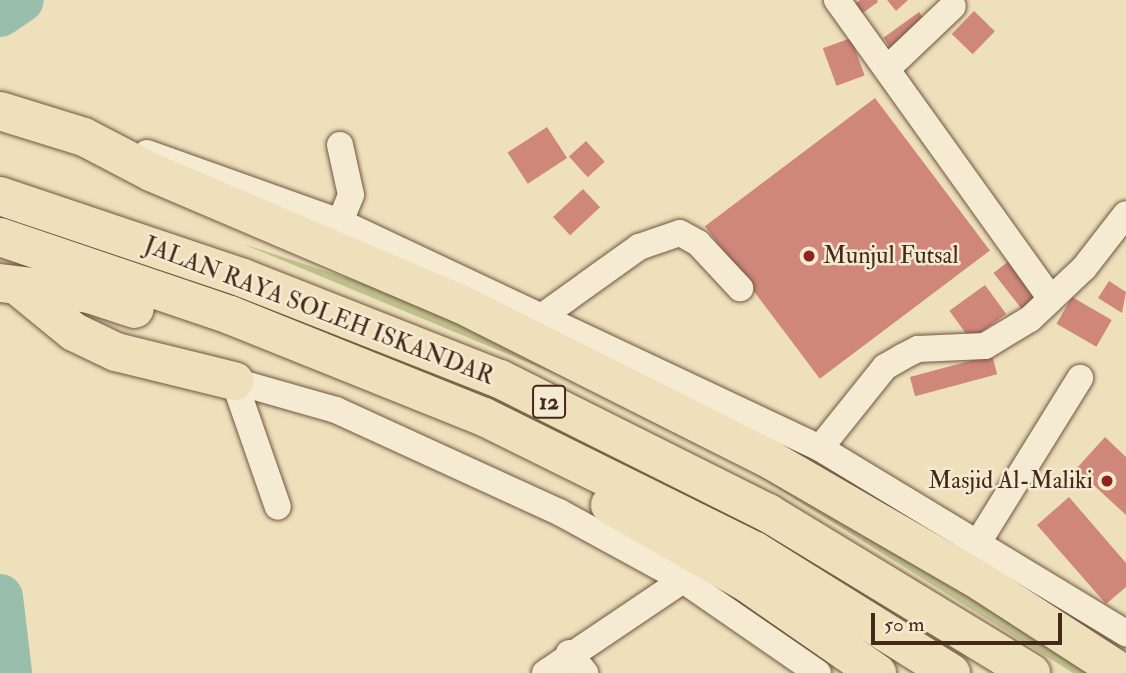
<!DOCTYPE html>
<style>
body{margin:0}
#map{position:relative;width:1126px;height:673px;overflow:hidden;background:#efe0bc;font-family:"IM FELL Double Pica",serif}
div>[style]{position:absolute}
.green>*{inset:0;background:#bfc18d}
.river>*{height:46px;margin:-23px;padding:0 23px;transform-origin:23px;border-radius:23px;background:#9abeac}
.building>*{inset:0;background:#cf877a;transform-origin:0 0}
.roads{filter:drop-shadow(0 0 2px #6f5641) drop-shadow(0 0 2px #6f5641)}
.minor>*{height:26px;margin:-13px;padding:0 13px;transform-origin:13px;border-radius:13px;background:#f5ebd3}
.highway>*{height:38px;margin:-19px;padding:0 19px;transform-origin:19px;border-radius:19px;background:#efe0bc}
.dots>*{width:19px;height:19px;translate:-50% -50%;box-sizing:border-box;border:4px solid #f5ebd3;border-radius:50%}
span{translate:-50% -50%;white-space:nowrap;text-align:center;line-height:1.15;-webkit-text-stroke:5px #f5ebd3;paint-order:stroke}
.shield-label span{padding:2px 5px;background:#f5ebd3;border:2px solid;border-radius:5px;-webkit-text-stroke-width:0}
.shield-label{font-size:23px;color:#442818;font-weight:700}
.poi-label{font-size:24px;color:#442818}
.left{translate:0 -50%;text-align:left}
.right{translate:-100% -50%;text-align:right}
.street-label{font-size:24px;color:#442818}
.scale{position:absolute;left:871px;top:613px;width:191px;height:32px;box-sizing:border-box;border:4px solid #442818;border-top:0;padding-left:9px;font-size:21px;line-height:24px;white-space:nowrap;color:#442818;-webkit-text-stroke:5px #f5ebd3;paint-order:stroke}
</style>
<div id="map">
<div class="green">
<div style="clip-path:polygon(243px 244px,491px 325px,1126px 673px,1073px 673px,738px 463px,558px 375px)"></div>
</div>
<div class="river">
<div style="left:0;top:14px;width:25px;rotate:-34deg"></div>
<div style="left:0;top:597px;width:77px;rotate:83.2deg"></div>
</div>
<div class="building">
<div style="clip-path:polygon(860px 0,877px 0,878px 2px,860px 15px,853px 5px)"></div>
<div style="clip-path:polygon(887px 0,908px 0,896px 11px)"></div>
<div style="left:974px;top:11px;width:29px;height:32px;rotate:44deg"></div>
<div style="left:919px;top:12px;width:14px;height:44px;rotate:54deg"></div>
<div style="left:851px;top:38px;width:40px;height:30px;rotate:70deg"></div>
<div style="left:875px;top:98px;width:191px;height:213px;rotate:53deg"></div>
<div style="left:547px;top:127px;width:37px;height:47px;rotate:57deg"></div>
<div style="left:586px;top:141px;width:28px;height:23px;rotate:48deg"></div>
<div style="left:583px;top:189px;width:25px;height:41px;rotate:47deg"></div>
<div style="left:1014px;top:257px;width:46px;height:26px;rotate:52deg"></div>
<div style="clip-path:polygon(1109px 281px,1126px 292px,1122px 313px,1098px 298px)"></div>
<div style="left:985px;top:285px;width:36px;height:44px;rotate:54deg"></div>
<div style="left:1072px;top:297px;width:46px;height:31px;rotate:30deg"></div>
<div style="left:992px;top:355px;width:20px;height:85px;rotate:75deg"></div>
<div style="clip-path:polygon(1105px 437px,1126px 457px,1126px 515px,1076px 469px)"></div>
<div style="clip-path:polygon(1069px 497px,1126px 563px,1126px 587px,1106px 604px,1037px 525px)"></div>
</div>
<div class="roads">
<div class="minor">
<div style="left:837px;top:0;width:366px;rotate:54.4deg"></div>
<div style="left:889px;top:67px;width:88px;rotate:-43.6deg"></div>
<div style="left:340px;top:145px;width:51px;rotate:77.6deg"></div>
<div style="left:351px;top:195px;width:29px;rotate:112deg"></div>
<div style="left:147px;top:153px;width:205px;rotate:19.7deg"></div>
<div style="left:340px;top:222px;width:531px;rotate:25.21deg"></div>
<div style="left:820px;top:448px;width:358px;rotate:31.2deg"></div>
<div style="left:544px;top:315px;width:117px;rotate:-35.6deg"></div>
<div style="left:639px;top:247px;width:43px;rotate:-18.9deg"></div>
<div style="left:680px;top:233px;width:21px;rotate:29deg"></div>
<div style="left:698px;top:243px;width:62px;rotate:47deg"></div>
<div style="left:234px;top:381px;width:106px;rotate:15.9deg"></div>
<div style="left:336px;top:410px;width:245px;rotate:24.6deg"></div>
<div style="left:559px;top:512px;width:141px;rotate:28.7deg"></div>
<div style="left:683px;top:580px;width:164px;rotate:34.6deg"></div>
<div style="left:234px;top:381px;width:133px;rotate:70.8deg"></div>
<div style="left:820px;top:448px;width:104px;rotate:-51.3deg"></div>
<div style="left:885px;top:367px;width:20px;rotate:-30deg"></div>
<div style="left:902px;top:357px;width:18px;rotate:-27deg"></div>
<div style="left:918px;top:349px;width:67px;rotate:-2.6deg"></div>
<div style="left:985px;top:346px;width:52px;rotate:-31deg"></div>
<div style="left:1030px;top:319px;width:74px;rotate:-43.4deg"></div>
<div style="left:1084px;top:268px;width:68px;rotate:-52.1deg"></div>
<div style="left:979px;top:541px;width:192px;rotate:-58.2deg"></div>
<div style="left:569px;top:653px;width:26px;rotate:51deg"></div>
<div style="left:545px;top:673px;width:166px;rotate:-34deg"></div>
</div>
<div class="highway">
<div style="left:0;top:111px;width:88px;rotate:17.2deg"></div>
<div style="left:84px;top:137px;width:76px;rotate:27.6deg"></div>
<div style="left:151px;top:172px;width:337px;rotate:23.1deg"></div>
<div style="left:461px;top:304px;width:347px;rotate:26.7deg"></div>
<div style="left:771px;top:460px;width:245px;rotate:30.1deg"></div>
<div style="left:983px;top:583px;width:166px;rotate:32.9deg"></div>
<div style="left:0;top:196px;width:256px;rotate:18.6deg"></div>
<div style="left:243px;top:278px;width:276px;rotate:21.5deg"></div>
<div style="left:500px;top:379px;width:300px;rotate:26.6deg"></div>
<div style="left:768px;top:513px;width:308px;rotate:31.3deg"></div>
<div style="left:0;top:237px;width:243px;rotate:18.7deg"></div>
<div style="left:230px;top:315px;width:274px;rotate:21.9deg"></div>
<div style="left:484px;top:417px;width:302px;rotate:26.3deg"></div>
<div style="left:755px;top:551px;width:231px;rotate:31.9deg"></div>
<div style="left:0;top:283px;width:90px;rotate:7deg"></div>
<div style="left:89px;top:294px;width:48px;rotate:18.1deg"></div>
<div style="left:19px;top:287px;width:71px;rotate:39.3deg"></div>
<div style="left:74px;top:332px;width:47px;rotate:25.5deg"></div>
<div style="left:116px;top:352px;width:122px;rotate:13.8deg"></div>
<div style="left:610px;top:505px;width:154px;rotate:29.6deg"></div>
<div style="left:744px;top:581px;width:162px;rotate:34.7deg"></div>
</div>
</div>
<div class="dots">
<div style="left:809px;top:256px;background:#8f2418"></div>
<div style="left:1107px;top:481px;background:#8f2418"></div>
</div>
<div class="shield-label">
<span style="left:549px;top:402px">12</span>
</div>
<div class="poi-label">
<span class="left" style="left:823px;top:256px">Munjul Futsal</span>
<span class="right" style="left:1093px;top:481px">Masjid Al-Maliki</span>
</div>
<div class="street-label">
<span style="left:319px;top:311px;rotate:21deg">JALAN RAYA SOLEH ISKANDAR</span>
</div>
<div class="scale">50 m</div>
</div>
